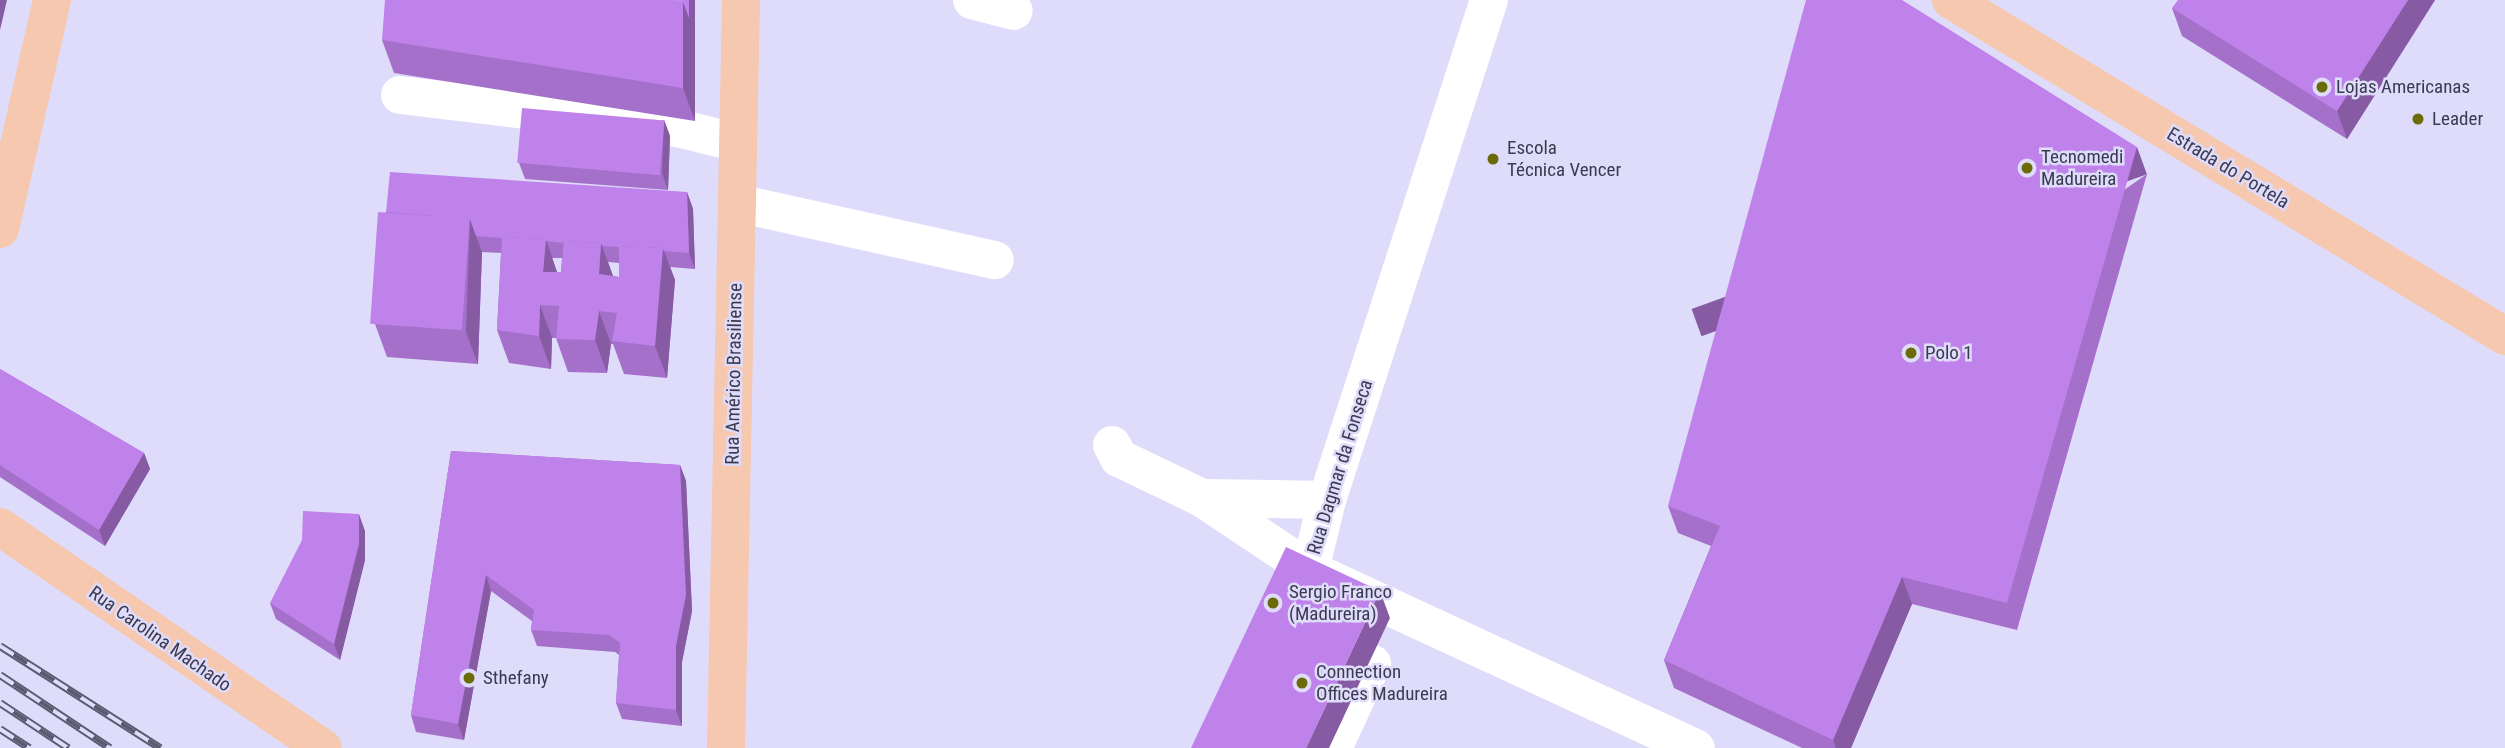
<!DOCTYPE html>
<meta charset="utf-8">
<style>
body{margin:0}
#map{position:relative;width:2505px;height:748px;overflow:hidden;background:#dfdcfb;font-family:"Roboto Condensed",sans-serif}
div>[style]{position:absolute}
.minor>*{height:38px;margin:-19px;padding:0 19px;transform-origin:19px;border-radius:19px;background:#fff}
.major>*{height:38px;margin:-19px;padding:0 19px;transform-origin:19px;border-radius:19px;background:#f5c8af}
.rail>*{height:8px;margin-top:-4px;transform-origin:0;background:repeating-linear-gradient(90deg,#dfdcfb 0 16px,#5c5a71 0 32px);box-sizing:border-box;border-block:2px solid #5c5a71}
.wall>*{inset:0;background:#a470c9}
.shaded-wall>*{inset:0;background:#865ba4;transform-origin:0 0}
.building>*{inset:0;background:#bf82ea;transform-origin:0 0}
.dots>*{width:19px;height:19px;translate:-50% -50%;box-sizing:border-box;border:4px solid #dfdcfb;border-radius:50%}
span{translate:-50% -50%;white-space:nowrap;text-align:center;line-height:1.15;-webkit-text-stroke:5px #dfdcfb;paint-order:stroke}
.poi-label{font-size:19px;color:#3c3a4f}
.left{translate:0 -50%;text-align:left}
.street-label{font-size:19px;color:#3c3a4f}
</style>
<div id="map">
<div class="minor">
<div style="left:972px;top:0;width:43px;rotate:14.7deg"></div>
<div style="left:1489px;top:0;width:526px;rotate:107.95deg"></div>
<div style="left:1327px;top:500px;width:72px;rotate:103.7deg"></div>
<div style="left:1310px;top:570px;width:425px;rotate:24.8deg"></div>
<div style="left:400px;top:95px;width:280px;rotate:6.8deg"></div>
<div style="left:678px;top:128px;width:62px;rotate:14deg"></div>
<div style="left:737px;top:203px;width:264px;rotate:12.5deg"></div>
<div style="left:1112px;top:445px;width:15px;rotate:62deg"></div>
<div style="left:1119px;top:458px;width:92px;rotate:25.7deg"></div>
<div style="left:1202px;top:498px;width:130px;rotate:33.7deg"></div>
<div style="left:1202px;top:498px;width:125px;rotate:0.9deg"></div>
<div style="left:1333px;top:748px;width:93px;rotate:-65.1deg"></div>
</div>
<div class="major">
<div style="left:1951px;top:0;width:648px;rotate:31.24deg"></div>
<div style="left:0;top:229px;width:235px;rotate:-77.2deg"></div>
<div style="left:0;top:527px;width:391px;rotate:34.4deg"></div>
<div style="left:726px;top:748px;width:748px;rotate:-88.85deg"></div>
</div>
<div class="rail">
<div style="left:0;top:646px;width:190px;rotate:32.5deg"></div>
<div style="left:0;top:675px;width:132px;rotate:33.6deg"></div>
<div style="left:0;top:703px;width:82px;rotate:33.5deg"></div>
<div style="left:0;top:729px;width:35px;rotate:33deg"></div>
</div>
<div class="wall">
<div style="clip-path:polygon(695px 0,695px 121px,394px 73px,382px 40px)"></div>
<div style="clip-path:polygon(2435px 0,2347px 139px,2182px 36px,2172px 8px)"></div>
<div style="clip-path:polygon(664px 120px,670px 136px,668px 190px,525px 179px,519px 163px)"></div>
<div style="clip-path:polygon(2147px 174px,2017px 630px,1912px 604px,1851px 748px,1802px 748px,1674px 688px,1664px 660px,1711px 546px,1678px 533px,1668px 506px)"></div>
<div style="clip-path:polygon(evenodd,687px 192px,693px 209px,695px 269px,670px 267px,675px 280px,667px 378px,624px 374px,613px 344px,611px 344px,607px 373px,568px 372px,556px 338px,552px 338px,551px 369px,509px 363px,497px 330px,501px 253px,482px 252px,478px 364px,387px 357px,375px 324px,386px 212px,687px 192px,552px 258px,562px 258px,561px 272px,557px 272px,552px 258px,687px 192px,608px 262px,619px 263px,619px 277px,613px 276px,608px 262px)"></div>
<div style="clip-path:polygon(0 369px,144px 453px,150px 469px,105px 546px,0 477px)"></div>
<div style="clip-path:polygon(451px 451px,680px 465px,686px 481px,692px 611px,682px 662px,682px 726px,622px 719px,616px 703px,619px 655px,615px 652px,537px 646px,531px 630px,532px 621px,491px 591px,464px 740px,416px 732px,411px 715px)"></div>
<div style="clip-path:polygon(365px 531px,365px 560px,340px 660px,276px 619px,270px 603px)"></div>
</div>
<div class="shaded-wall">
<div style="clip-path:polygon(0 0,7px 0,0 30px)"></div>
<div style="clip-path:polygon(689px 0,695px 0,695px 121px,683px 88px,683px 2px)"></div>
<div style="clip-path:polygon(2408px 0,2435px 0,2347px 139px,2337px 111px)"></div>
<div style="clip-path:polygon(664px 120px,670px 136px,668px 190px,662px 173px)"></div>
<div style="left:2137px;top:147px;width:29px;height:474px;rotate:70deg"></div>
<div style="clip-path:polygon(687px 192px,693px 209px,695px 269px,689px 253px)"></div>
<div style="clip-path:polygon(470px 219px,482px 252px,478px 364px,466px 332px)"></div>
<div style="clip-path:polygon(546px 239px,557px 272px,543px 272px)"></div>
<div style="clip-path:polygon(601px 243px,613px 276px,599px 274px)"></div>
<div style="clip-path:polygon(663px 248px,675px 280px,667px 378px,655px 346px)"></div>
<div style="clip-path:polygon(540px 305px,552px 338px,551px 369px,539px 336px)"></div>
<div style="clip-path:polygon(599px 311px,611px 344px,607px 373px,595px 340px)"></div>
<div style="clip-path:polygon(144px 453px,150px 469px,105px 546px,99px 530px)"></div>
<div style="clip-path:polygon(680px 465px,686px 481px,692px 611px,682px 662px,682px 726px,676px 710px,676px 646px)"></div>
<div style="clip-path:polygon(359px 514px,365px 531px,365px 560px,340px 660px,334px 644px)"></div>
<div style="clip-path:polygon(486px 575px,491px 591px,464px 740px,458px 724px)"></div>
<div style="clip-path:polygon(1902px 577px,1912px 604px,1851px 748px,1836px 748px,1833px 740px)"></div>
<div style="clip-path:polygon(1380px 591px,1390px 618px,1329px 748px,1306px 748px)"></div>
</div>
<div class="building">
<div style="clip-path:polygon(385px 0,675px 0,683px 2px,683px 88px,382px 40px)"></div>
<div style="clip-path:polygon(675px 0,689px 0,689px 18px,683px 2px)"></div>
<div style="clip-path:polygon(1806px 0,1902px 0,2137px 147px,2007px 603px,1902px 577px,1833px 740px,1664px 660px,1720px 526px,1668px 506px)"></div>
<div style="clip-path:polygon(2178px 0,2408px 0,2337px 111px,2172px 8px)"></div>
<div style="left:522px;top:108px;width:143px;height:55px;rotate:5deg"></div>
<div style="clip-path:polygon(390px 172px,687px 192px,689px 253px,664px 251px,663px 248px,619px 246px,619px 247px,602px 246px,601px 243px,564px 241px,563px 243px,546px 241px,546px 239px,502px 237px,502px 238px,476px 236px,470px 219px,386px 212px)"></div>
<div style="left:378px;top:212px;width:92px;height:112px;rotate:4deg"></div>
<div style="clip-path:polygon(502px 237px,546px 239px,543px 272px,561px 272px,564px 241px,601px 243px,599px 274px,619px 277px,619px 246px,663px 248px,655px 346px,612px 341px,617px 313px,599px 311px,595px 340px,556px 339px,559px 306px,540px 305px,539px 336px,497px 330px)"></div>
<div style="clip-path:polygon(0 369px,144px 453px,99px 530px,0 465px)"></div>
<div style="clip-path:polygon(451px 451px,680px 465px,686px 595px,676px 646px,676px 710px,616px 703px,620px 643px,609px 635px,531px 630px,534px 610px,486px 575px,458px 724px,411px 715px)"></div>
<div style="clip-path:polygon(303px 511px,359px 514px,359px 544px,334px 644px,270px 603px,302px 540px)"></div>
<div style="clip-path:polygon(1286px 547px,1380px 591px,1306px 748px,1191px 748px)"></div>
</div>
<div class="dots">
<div style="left:2322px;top:87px;background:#6b6b0a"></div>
<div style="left:2418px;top:119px;background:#6b6b0a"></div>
<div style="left:1493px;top:159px;background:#6b6b0a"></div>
<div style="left:2027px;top:168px;background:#6b6b0a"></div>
<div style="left:1911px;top:353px;background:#6b6b0a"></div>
<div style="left:1273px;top:603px;background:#6b6b0a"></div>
<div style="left:469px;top:678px;background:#6b6b0a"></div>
<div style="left:1302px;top:683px;background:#6b6b0a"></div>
</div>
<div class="poi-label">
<span class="left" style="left:2336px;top:87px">Lojas Americanas</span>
<span class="left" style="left:2432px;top:119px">Leader</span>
<span class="left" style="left:1507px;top:159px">Escola<br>Técnica Vencer</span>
<span class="left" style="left:2041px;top:168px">Tecnomedi<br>Madureira</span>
<span class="left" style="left:1925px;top:353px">Polo 1</span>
<span class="left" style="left:1289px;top:603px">Sergio Franco<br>(Madureira)</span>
<span class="left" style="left:1316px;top:683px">Connection<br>Offices Madureira</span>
<span class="left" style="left:483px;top:678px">Sthefany</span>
</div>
<div class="street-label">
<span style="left:2228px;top:168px;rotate:31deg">Estrada do Portela</span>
<span style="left:734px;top:374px;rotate:-89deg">Rua Américo Brasiliense</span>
<span style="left:1340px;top:467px;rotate:-73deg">Rua Dagmar da Fonseca</span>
<span style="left:160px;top:639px;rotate:35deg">Rua Carolina Machado</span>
</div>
</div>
